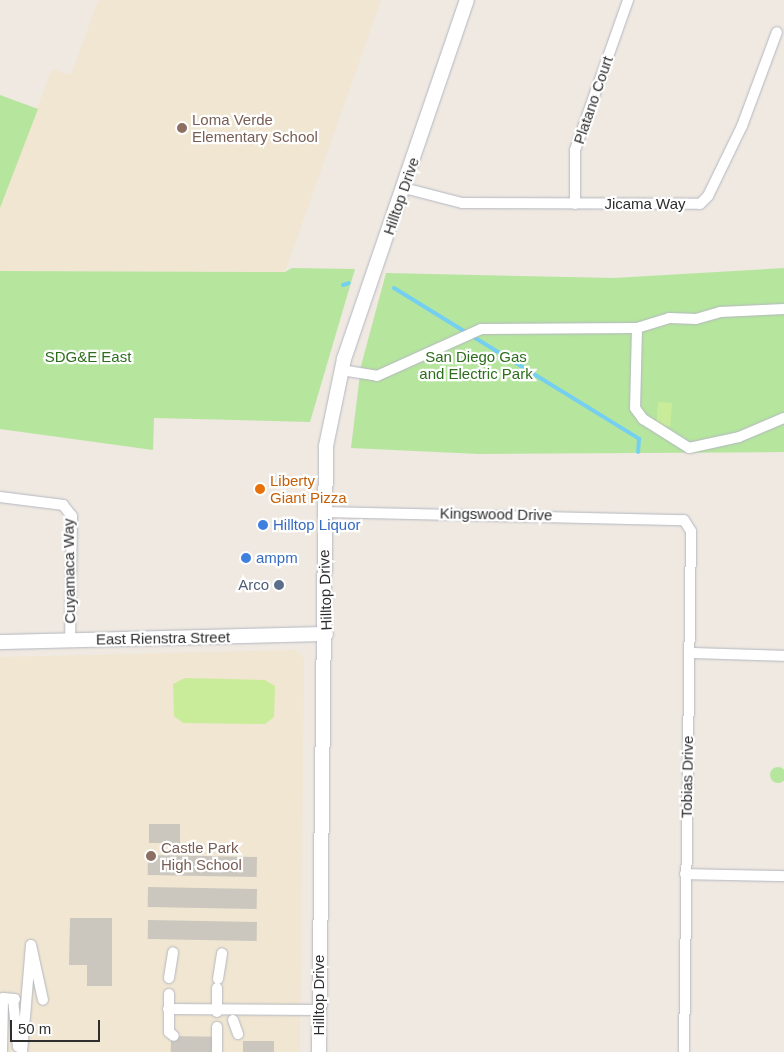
<!DOCTYPE html>
<style>
body{margin:0}
#map{position:relative;width:784px;height:1052px;overflow:hidden;background:#efe9e1;font-family:Arial,sans-serif}
div>[style]{position:absolute}
.education>*{inset:0;background:#f0e6d1}
.green>*{inset:0;background:#b6e59e}
.round{border-radius:50%}
.pitch>*{inset:0;background:#c9ec9a;transform-origin:0 0}
.stream>*{height:4px;margin:-2px;padding:0 2px;transform-origin:2px;border-radius:2px;background:#75cff0}
.building>*{inset:0;background:#cbc7bf;transform-origin:0 0}
.roads{filter:drop-shadow(0 0 1px #b4b7c1) drop-shadow(0 0 1px #b4b7c1)}
.street>*{height:10px;margin:-5px;padding:0 5px;transform-origin:5px;border-radius:5px;background:#fff}
.secondary>*{height:14px;margin:-7px;padding:0 7px;transform-origin:7px;border-radius:7px;background:#fff}
.dots>*{width:14px;height:14px;translate:-50% -50%;box-sizing:border-box;border:2px solid #fff;border-radius:50%}
span{translate:-50% -50%;white-space:nowrap;text-align:center;line-height:1.15;-webkit-text-stroke:4.5px #fff;paint-order:stroke}
.street-label{font-size:15px;color:#2e2e2e}
.education-label{font-size:15px;color:#785e54}
.left{translate:0 -50%;text-align:left}
.park-label{font-size:15px;color:#2c6e1b}
.food-label{font-size:15px;color:#c56008}
.shop-label{font-size:15px;color:#366cbe}
.service-label{font-size:15px;color:#4e5e75}
.right{translate:-100% -50%;text-align:right}
.scale{position:absolute;left:10px;top:1020px;width:90px;height:22px;box-sizing:border-box;border:2px solid #2e2e2e;border-top:0;padding-left:6px;font-size:15px;line-height:18px;white-space:nowrap;color:#2e2e2e;-webkit-text-stroke:4px #fff;paint-order:stroke}
</style>
<div id="map">
<div class="education">
<div style="clip-path:polygon(98px 0,381px 0,285px 272px,0 271px,0 208px,52px 69px,71px 75px)"></div>
<div style="clip-path:polygon(296px 650px,304px 659px,300px 1052px,0 1052px,0 657px)"></div>
</div>
<div class="green">
<div style="clip-path:polygon(0 95px,38px 109px,0 208px)"></div>
<div style="clip-path:polygon(292px 268px,355px 269px,310px 422px,154px 418px,153px 450px,0 429px,0 271px,285px 272px)"></div>
<div style="clip-path:polygon(784px 268px,784px 452px,479px 454px,351px 448px,361px 366px,386px 273px,614px 278px)"></div>
<div class="round" style="left:770px;top:767px;width:16px;height:16px"></div>
</div>
<div class="pitch">
<div style="left:658px;top:402px;width:14px;height:23px;rotate:4deg"></div>
<div style="clip-path:polygon(185px 678px,265px 680px,275px 686px,274px 717px,265px 724px,183px 723px,174px 716px,173px 684px)"></div>
</div>
<div class="stream">
<div style="left:343px;top:285px;width:6px;rotate:-18deg"></div>
<div style="left:394px;top:288px;width:288px;rotate:31.6deg"></div>
<div style="left:639px;top:439px;width:13px;rotate:94deg"></div>
</div>
<div class="building">
<div style="left:149px;top:824px;width:31px;height:19px"></div>
<div style="left:148px;top:855px;width:109px;height:20px;rotate:1deg"></div>
<div style="left:148px;top:887px;width:109px;height:20px;rotate:1deg"></div>
<div style="clip-path:polygon(70px 918px,112px 918px,112px 986px,87px 986px,87px 965px,69px 965px)"></div>
<div style="left:148px;top:920px;width:109px;height:19px;rotate:1deg"></div>
<div style="left:171px;top:1036px;width:44px;height:16px;rotate:1deg"></div>
<div style="left:243px;top:1041px;width:31px;height:11px"></div>
</div>
<div class="roads">
<div class="street">
<div style="left:404px;top:188px;width:60px;rotate:14.5deg"></div>
<div style="left:462px;top:203px;width:238px;rotate:0.2deg"></div>
<div style="left:700px;top:204px;width:11px;rotate:-45deg"></div>
<div style="left:708px;top:196px;width:78px;rotate:-64.1deg"></div>
<div style="left:742px;top:126px;width:100px;rotate:-69.6deg"></div>
<div style="left:575px;top:204px;width:54px;rotate:-90deg"></div>
<div style="left:575px;top:150px;width:159px;rotate:-70.5deg"></div>
<div style="left:637px;top:328px;width:34px;rotate:-17deg"></div>
<div style="left:669px;top:318px;width:27px;rotate:2deg"></div>
<div style="left:696px;top:319px;width:25px;rotate:-16deg"></div>
<div style="left:720px;top:312px;width:64px;rotate:-2.7deg"></div>
<div style="left:341px;top:370px;width:36px;rotate:9deg"></div>
<div style="left:377px;top:376px;width:114px;rotate:-24.3deg"></div>
<div style="left:481px;top:329px;width:156px;rotate:-0.4deg"></div>
<div style="left:637px;top:328px;width:80px;rotate:91.4deg"></div>
<div style="left:635px;top:408px;width:14px;rotate:54deg"></div>
<div style="left:643px;top:419px;width:54px;rotate:32.2deg"></div>
<div style="left:689px;top:448px;width:51px;rotate:-12.4deg"></div>
<div style="left:739px;top:437px;width:49px;rotate:-22.9deg"></div>
<div style="left:0;top:497px;width:64px;rotate:7.2deg"></div>
<div style="left:63px;top:505px;width:14px;rotate:51deg"></div>
<div style="left:72px;top:516px;width:124px;rotate:90.9deg"></div>
<div style="left:323px;top:512px;width:361px;rotate:1.3deg"></div>
<div style="left:684px;top:520px;width:13px;rotate:58deg"></div>
<div style="left:691px;top:531px;width:521px;rotate:90.77deg"></div>
<div style="left:690px;top:653px;width:94px;rotate:1.8deg"></div>
<div style="left:685px;top:874px;width:99px;rotate:1.2deg"></div>
<div style="left:169px;top:978px;width:26px;rotate:-81deg"></div>
<div style="left:218px;top:979px;width:26px;rotate:-81deg"></div>
<div style="left:169px;top:994px;width:38px;rotate:90deg"></div>
<div style="left:169px;top:1032px;width:6px;rotate:39deg"></div>
<div style="left:13px;top:999px;width:48px;rotate:84.1deg"></div>
<div style="left:168px;top:1009px;width:150px;rotate:0.4deg"></div>
<div style="left:217px;top:1012px;width:24px;rotate:-90deg"></div>
<div style="left:233px;top:1020px;width:15px;rotate:70deg"></div>
<div style="left:2px;top:1052px;width:54px;rotate:-88.9deg"></div>
<div style="left:3px;top:998px;width:12px;rotate:5deg"></div>
<div style="left:22px;top:1052px;width:107px;rotate:-85.2deg"></div>
<div style="left:31px;top:945px;width:56px;rotate:77.7deg"></div>
<div style="left:217px;top:1052px;width:25px;rotate:-90deg"></div>
</div>
<div class="secondary">
<div style="left:0;top:642px;width:326px;rotate:-1.4deg"></div>
<div style="left:319px;top:1052px;width:606px;rotate:-89.34deg"></div>
<div style="left:326px;top:446px;width:89px;rotate:-78.3deg"></div>
<div style="left:344px;top:359px;width:379px;rotate:-71.1deg"></div>
</div>
</div>
<div class="dots">
<div style="left:182px;top:128px;background:#8d6e63"></div>
<div style="left:260px;top:489px;background:#e8710a"></div>
<div style="left:263px;top:525px;background:#3f7fe0"></div>
<div style="left:246px;top:558px;background:#3f7fe0"></div>
<div style="left:279px;top:585px;background:#5c6f8a"></div>
<div style="left:151px;top:856px;background:#8d6e63"></div>
</div>
<div class="street-label">
<span style="left:593px;top:100px;rotate:-71deg">Platano Court</span>
<span style="left:401px;top:196px;rotate:-71deg">Hilltop Drive</span>
<span style="left:645px;top:204px">Jicama Way</span>
<span style="left:496px;top:514px;rotate:1deg">Kingswood Drive</span>
<span style="left:69px;top:571px;rotate:-91deg">Cuyamaca Way</span>
<span style="left:325px;top:590px;rotate:-92deg">Hilltop Drive</span>
<span style="left:163px;top:638px;rotate:-1deg">East Rienstra Street</span>
<span style="left:687px;top:777px;rotate:-89deg">Tobias Drive</span>
<span style="left:319px;top:995px;rotate:-90deg">Hilltop Drive</span>
</div>
<div class="education-label">
<span class="left" style="left:192px;top:128px">Loma Verde<br>Elementary School</span>
<span class="left" style="left:161px;top:856px">Castle Park<br>High School</span>
</div>
<div class="park-label">
<span style="left:476px;top:365px">San Diego Gas<br>and Electric Park</span>
<span style="left:88px;top:357px">SDG&amp;E East</span>
</div>
<div class="food-label">
<span class="left" style="left:270px;top:489px">Liberty<br>Giant Pizza</span>
</div>
<div class="shop-label">
<span class="left" style="left:273px;top:525px">Hilltop Liquor</span>
<span class="left" style="left:256px;top:558px">ampm</span>
</div>
<div class="service-label">
<span class="right" style="left:269px;top:585px">Arco</span>
</div>
<div class="scale">50 m</div>
</div>
